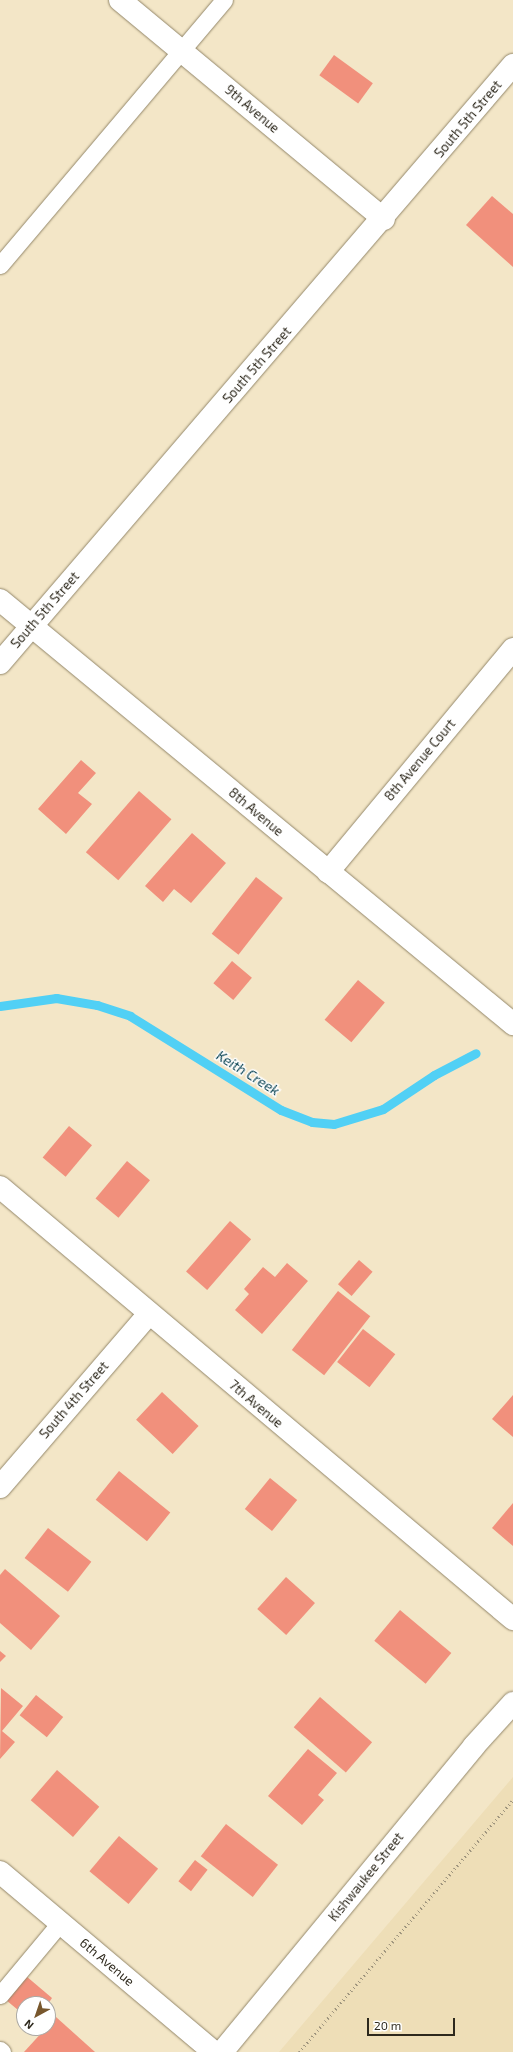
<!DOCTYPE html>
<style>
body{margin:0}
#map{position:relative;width:513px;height:2052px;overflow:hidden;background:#f3e6c7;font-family:"Exo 2",sans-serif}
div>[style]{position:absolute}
.built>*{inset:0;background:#eedeb7}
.stream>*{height:9px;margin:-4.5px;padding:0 4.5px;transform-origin:4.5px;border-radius:4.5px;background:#51d0f5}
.building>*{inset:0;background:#f1907c;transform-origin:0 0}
.path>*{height:2.5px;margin-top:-1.25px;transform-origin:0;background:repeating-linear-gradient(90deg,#9f957e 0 1px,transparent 0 4px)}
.roads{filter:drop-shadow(0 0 1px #93876a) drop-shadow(0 0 1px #93876a)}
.lane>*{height:17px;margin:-8.5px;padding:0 8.5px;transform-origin:8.5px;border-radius:8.5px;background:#fff}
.street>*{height:22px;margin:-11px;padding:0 11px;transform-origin:11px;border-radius:11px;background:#fff}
.primary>*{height:22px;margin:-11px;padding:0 11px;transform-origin:11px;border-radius:11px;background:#fff}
span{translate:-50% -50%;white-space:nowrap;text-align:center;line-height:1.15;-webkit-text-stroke:3px #fff;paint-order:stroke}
.street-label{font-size:13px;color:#2d281c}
.water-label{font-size:14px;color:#043f4e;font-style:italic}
.north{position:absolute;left:16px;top:1996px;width:40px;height:40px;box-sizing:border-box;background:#fff;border:1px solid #aba9a4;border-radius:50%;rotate:220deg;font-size:11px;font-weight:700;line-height:16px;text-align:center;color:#2d281c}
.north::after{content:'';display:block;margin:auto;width:14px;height:18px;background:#78572d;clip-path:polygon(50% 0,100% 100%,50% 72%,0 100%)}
.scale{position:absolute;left:367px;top:2018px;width:88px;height:18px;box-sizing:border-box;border:2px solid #2d281c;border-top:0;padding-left:5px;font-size:12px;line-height:14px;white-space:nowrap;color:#2d281c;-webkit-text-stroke:3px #fff;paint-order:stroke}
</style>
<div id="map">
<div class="built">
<div style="clip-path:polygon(513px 1777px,513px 2052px,279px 2052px)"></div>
</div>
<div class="stream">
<div style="left:0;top:1006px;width:57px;rotate:-8.1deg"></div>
<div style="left:56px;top:998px;width:42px;rotate:9.7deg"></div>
<div style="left:97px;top:1005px;width:35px;rotate:18deg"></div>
<div style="left:130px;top:1016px;width:178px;rotate:31.9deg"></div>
<div style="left:281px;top:1110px;width:33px;rotate:21deg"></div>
<div style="left:312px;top:1122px;width:22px;rotate:5deg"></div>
<div style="left:334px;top:1124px;width:51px;rotate:-17deg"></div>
<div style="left:383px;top:1109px;width:61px;rotate:-33.7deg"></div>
<div style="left:434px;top:1075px;width:47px;rotate:-27.6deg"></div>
</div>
<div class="building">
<div style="left:334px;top:55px;width:48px;height:25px;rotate:36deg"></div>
<div style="clip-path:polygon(492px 196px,513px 214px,513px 267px,466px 225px)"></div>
<div style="clip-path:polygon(81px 760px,96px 773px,78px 793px,92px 804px,66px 834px,38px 809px)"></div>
<div style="left:139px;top:791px;width:43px;height:81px;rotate:41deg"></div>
<div style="clip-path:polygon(192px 833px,226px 863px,191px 903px,174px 889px,163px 902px,145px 886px)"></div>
<div style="left:256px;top:877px;width:34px;height:72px;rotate:38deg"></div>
<div style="left:232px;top:961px;width:26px;height:29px;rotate:40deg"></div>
<div style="left:358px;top:980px;width:35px;height:52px;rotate:40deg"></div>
<div style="left:69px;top:1126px;width:30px;height:41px;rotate:40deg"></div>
<div style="left:127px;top:1161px;width:30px;height:49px;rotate:40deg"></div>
<div style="left:230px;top:1221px;width:28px;height:67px;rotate:41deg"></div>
<div style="left:359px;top:1260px;width:18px;height:32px;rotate:41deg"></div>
<div style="clip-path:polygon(287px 1263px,308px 1281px,262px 1334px,235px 1310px,249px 1294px,244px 1289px,263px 1267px,275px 1277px)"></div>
<div style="left:338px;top:1291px;width:41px;height:75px;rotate:38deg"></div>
<div style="left:363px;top:1329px;width:41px;height:42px;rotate:38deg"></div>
<div style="left:162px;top:1392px;width:50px;height:38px;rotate:43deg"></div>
<div style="clip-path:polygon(513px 1395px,513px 1437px,492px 1419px)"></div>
<div style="left:119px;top:1471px;width:66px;height:37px;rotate:39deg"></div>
<div style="left:270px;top:1478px;width:35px;height:40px;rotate:39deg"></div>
<div style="clip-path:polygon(513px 1503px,513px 1546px,492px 1528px)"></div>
<div style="left:48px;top:1528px;width:55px;height:38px;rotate:38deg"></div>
<div style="clip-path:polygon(5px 1569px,60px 1616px,31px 1650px,0 1623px,0 1575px)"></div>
<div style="left:286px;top:1577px;width:39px;height:43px;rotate:42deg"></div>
<div style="left:400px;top:1610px;width:67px;height:40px;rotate:40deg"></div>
<div style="clip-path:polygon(0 1651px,6px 1656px,0 1662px)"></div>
<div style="clip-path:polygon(1px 1688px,23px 1706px,2px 1731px,15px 1742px,0 1759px)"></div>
<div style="left:36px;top:1695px;width:35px;height:26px;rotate:39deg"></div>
<div style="left:320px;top:1697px;width:69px;height:40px;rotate:41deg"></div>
<div style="clip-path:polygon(308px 1749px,337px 1773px,318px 1795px,324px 1800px,302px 1825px,268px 1796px)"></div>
<div style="left:57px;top:1770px;width:56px;height:40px;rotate:41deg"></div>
<div style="left:226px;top:1824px;width:66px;height:41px;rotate:38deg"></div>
<div style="left:119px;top:1836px;width:51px;height:46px;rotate:40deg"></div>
<div style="left:195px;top:1860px;width:16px;height:27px;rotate:38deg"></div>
<div style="clip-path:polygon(26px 1976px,52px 1998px,48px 2004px,24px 2004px,24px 2015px,6px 2000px)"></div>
<div style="clip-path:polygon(56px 2017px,95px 2052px,24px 2052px)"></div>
</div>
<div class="path">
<div style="left:299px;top:2052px;width:331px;rotate:-49.7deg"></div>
</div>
<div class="roads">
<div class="lane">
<div style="left:0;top:265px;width:347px;rotate:-49.8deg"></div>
<div style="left:0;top:1995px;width:94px;rotate:-50.2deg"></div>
<div style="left:0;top:2050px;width:3px;rotate:45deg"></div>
</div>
<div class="street">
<div style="left:120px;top:0;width:343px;rotate:39.7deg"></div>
<div style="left:0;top:600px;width:666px;rotate:39.57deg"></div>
<div style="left:0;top:663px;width:788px;rotate:-49.38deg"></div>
<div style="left:328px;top:872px;width:290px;rotate:-50.3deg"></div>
<div style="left:0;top:1187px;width:671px;rotate:40.1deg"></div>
<div style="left:0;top:1487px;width:228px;rotate:-49.3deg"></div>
<div style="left:0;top:1872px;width:280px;rotate:40.1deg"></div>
</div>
<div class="primary">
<div style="left:222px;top:2052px;width:396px;rotate:-50.5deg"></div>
<div style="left:474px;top:1746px;width:58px;rotate:-47.8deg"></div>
</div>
</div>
<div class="street-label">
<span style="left:252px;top:109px;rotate:40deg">9th Avenue</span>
<span style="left:468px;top:119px;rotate:-50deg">South 5th Street</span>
<span style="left:257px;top:365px;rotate:-49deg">South 5th Street</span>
<span style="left:45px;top:610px;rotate:-49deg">South 5th Street</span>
<span style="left:420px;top:760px;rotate:-50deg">8th Avenue Court</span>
<span style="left:256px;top:812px;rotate:40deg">8th Avenue</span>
<span style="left:74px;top:1400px;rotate:-49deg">South 4th Street</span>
<span style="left:256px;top:1404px;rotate:40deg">7th Avenue</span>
<span style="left:366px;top:1877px;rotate:-51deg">Kishwaukee Street</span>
<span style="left:107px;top:1962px;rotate:40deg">6th Avenue</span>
</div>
<div class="water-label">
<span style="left:248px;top:1073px;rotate:32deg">Keith Creek</span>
</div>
<div class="north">N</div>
<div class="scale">20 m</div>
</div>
